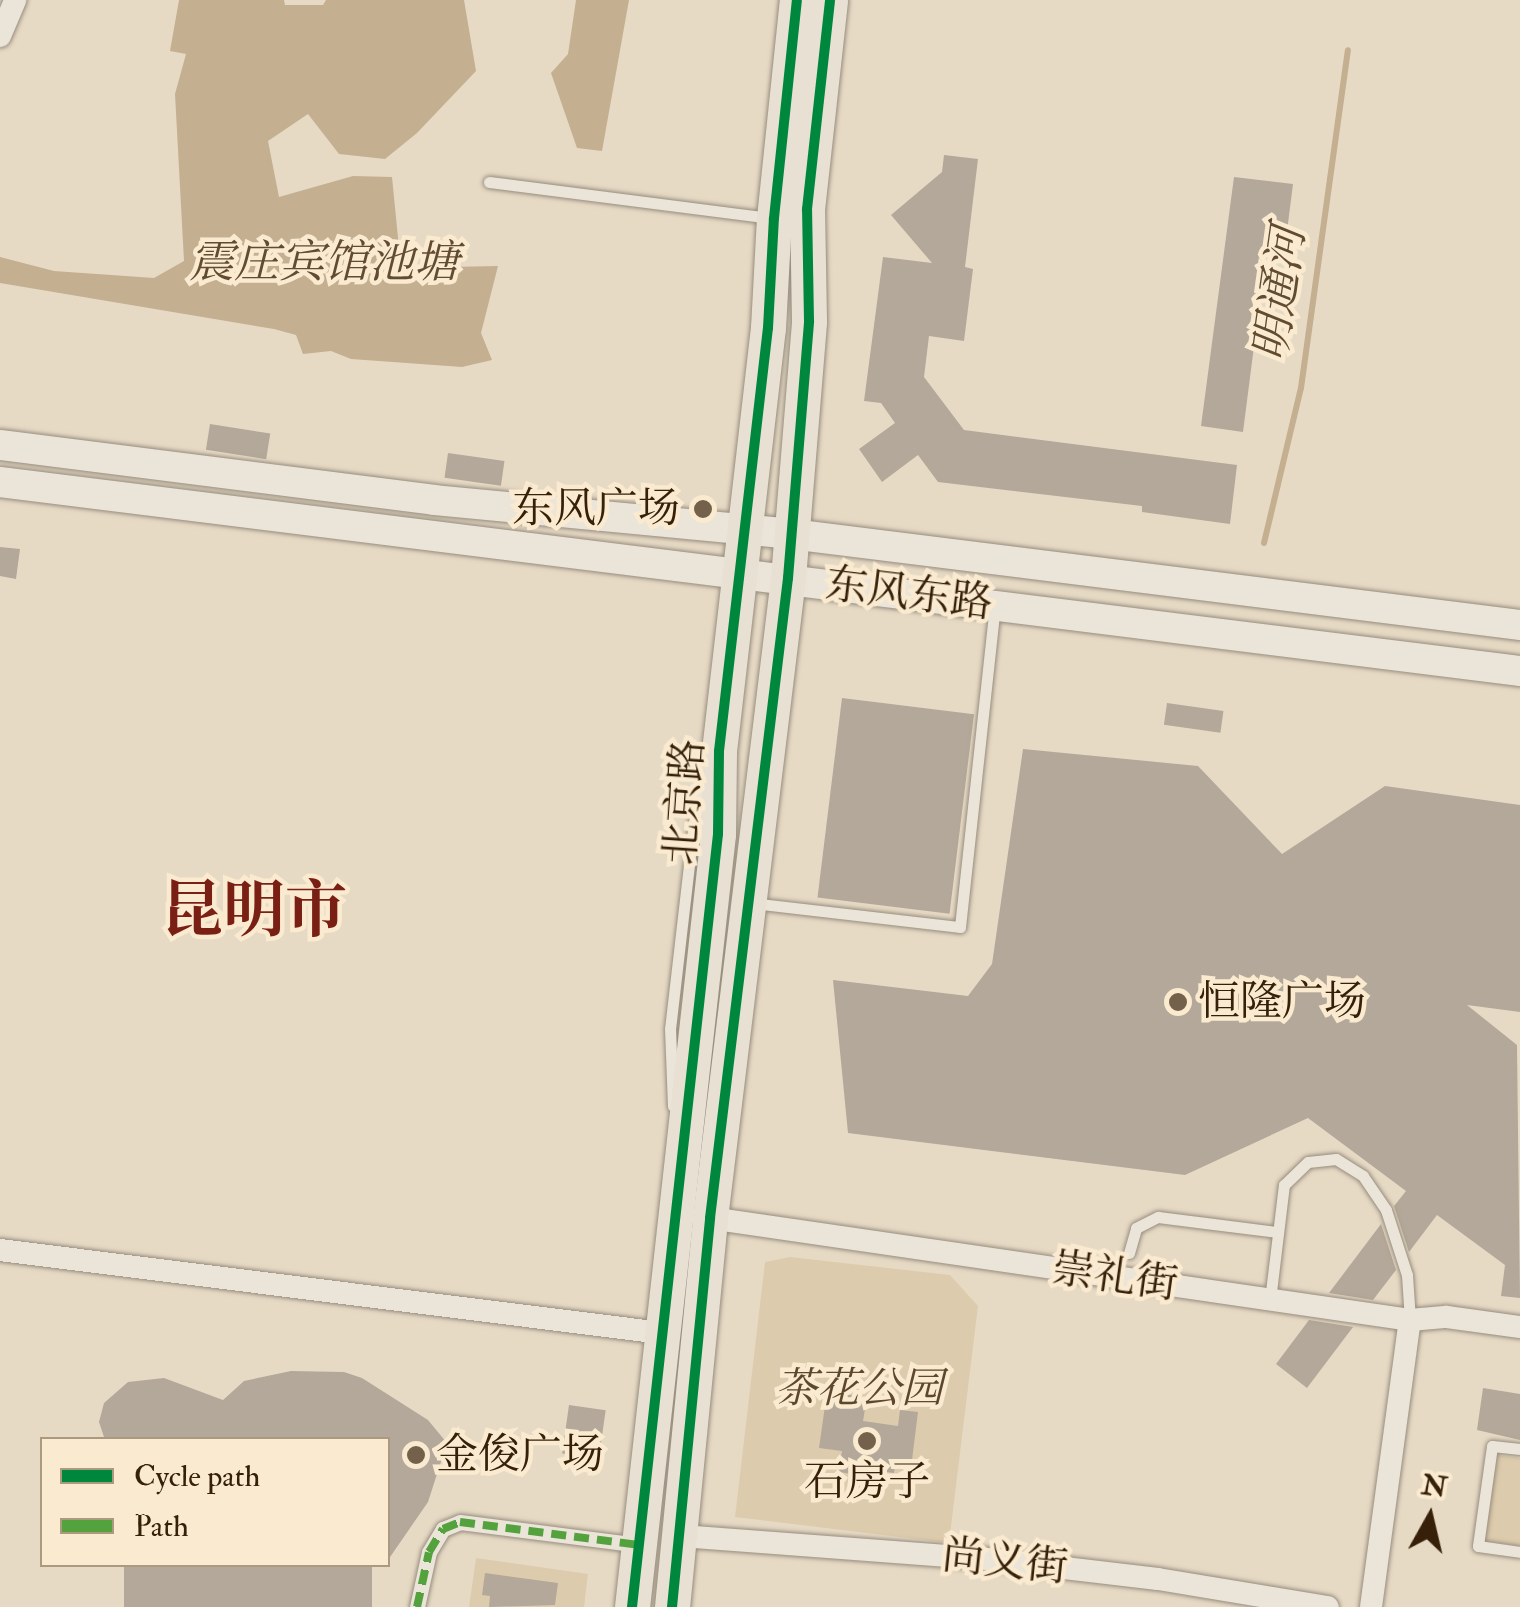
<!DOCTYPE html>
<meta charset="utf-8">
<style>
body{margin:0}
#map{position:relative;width:1520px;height:1607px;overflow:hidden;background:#e7dac5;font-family:"IM FELL Double Pica","Noto Serif SC",serif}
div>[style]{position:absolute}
.green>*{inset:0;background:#ddcbad}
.water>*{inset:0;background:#c4af91}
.stream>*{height:6px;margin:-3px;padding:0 3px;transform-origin:3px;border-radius:3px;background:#c4af91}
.building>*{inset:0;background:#b3a899;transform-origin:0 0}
.roads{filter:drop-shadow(0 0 2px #978d7e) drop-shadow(0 0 2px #978d7e)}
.service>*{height:11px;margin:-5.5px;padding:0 5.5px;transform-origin:5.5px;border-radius:5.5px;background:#ebe4d9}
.pedestrian>*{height:15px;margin:-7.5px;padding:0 7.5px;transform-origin:7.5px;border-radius:7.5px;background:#ebe4d9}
.minor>*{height:22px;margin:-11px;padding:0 11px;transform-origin:11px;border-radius:11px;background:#ebe4d9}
.secondary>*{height:30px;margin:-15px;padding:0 15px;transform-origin:15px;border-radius:15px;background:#ebe4d9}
.primary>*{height:35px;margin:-17.5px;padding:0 17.5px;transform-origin:17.5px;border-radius:17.5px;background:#e8e0d3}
.quiet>*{height:8px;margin-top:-4px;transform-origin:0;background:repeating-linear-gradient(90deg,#53a23e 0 15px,transparent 0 23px)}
.cycleway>*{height:10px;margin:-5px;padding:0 5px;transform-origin:5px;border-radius:5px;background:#00873e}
.dots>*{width:28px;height:28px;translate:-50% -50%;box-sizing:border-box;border:5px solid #f9ead0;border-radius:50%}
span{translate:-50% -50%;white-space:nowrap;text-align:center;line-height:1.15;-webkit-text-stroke:9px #f9ead0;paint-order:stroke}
.poi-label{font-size:42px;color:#362009}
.right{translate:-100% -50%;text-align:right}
.left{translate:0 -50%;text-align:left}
.street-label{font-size:42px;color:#362009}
.park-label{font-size:42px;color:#5e482d;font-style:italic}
.water-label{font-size:45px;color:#624c31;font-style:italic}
.town-label{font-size:62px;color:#7a1f14;font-weight:700}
.legend{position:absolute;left:40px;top:1437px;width:350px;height:130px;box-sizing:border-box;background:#f9ead0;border:2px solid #ab9980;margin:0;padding:12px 18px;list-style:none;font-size:30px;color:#362009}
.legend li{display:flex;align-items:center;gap:20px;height:50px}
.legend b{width:50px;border:2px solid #ab9980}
.north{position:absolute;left:1380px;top:1467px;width:100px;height:100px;-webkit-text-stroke:8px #f9ead0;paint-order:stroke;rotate:8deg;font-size:28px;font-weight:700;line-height:40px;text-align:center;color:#362009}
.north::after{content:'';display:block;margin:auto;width:35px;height:45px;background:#362009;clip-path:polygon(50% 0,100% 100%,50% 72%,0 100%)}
</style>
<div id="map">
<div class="green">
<div style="clip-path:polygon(790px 1257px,950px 1275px,978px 1306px,949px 1543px,735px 1517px,765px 1262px)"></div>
<div style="clip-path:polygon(1496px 1455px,1520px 1458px,1520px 1546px,1484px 1541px)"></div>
<div style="clip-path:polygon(476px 1558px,588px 1574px,584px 1607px,469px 1607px)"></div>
</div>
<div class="water">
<div style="clip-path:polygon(179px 0,284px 0,285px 5px,323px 5px,326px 0,464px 0,476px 71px,417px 133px,385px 159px,339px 154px,308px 114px,268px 141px,279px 197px,353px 176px,392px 177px,401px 268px,498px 266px,481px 333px,492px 360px,462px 367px,351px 359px,331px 351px,303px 354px,296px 335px,274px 329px,0 283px,0 257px,54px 271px,154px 278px,184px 261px,175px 94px,186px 54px,170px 51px)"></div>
<div style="clip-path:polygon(576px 0,629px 0,602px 151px,577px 148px,551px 73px,568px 54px)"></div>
</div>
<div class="stream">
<div style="left:1264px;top:543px;width:159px;rotate:-76.6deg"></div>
<div style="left:1301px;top:388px;width:341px;rotate:-82.1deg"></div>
</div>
<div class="building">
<div style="clip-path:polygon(944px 155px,978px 159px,965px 267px,973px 269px,964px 341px,929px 336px,924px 377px,964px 430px,1237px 465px,1230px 524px,1142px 512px,1142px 506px,938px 482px,918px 455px,882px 482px,859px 449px,895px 423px,881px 403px,864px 401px,883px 257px,932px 263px,891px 215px,942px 172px)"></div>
<div style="clip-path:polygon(1234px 177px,1293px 184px,1284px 255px,1266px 253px,1243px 432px,1201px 426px)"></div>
<div style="left:210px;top:424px;width:61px;height:26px;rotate:9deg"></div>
<div style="left:448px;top:453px;width:57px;height:25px;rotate:8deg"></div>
<div style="clip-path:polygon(0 547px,20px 549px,16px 579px,0 576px)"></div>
<div style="left:842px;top:698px;width:133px;height:201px;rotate:7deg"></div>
<div style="left:1167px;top:703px;width:57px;height:22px;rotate:8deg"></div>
<div style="clip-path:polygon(1023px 749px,1198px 766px,1282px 854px,1385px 786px,1520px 805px,1520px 1012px,1467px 1005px,1517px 1045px,1520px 1298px,1501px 1296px,1505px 1265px,1437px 1215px,1409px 1252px,1394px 1206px,1406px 1191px,1308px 1118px,1185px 1175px,848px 1133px,833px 980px,968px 996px,992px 964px)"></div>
<div style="clip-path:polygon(1381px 1224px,1396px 1270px,1373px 1300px,1329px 1293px)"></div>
<div style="clip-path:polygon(1309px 1320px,1353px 1327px,1307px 1388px,1276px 1364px)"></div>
<div style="clip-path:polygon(291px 1371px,344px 1372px,362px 1378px,428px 1420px,447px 1443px,428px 1502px,388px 1560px,388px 1440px,105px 1440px,99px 1422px,104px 1403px,128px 1382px,164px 1378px,223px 1400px,244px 1381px)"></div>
<div style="clip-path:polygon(1483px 1388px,1520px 1394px,1520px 1440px,1477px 1430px)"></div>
<div style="clip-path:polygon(827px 1392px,867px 1397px,863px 1421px,898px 1426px,900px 1410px,918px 1412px,912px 1460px,907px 1460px,906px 1466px,895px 1465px,894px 1473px,873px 1470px,872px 1477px,839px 1472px,842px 1451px,819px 1448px)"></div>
<div style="left:569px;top:1405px;width:37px;height:49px;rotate:8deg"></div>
<div style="left:124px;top:1564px;width:248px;height:43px"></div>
<div style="clip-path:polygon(485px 1573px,558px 1583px,555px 1605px,489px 1607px,490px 1596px,482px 1595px)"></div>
</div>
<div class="roads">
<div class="service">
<div style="left:489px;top:182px;width:283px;rotate:7.3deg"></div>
<div style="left:752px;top:903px;width:209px;rotate:6.6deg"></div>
<div style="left:960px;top:927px;width:322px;rotate:-83.8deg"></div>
<div style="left:673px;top:1106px;width:77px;rotate:-92.2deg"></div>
<div style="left:670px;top:1029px;width:208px;rotate:-83.4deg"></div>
<div style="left:694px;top:822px;width:45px;rotate:-76deg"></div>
<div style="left:1129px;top:1253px;width:26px;rotate:-74deg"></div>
<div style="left:1136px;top:1228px;width:25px;rotate:-27deg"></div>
<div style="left:1158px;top:1217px;width:119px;rotate:7.2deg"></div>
<div style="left:1270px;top:1300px;width:116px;rotate:-83.1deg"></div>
<div style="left:1284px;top:1185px;width:33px;rotate:-44deg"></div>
<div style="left:1308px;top:1162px;width:28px;rotate:-6deg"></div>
<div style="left:1336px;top:1159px;width:32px;rotate:32deg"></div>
<div style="left:1363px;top:1176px;width:41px;rotate:55.9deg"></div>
<div style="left:1386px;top:1210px;width:68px;rotate:72.1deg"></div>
<div style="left:1407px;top:1275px;width:45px;rotate:86.2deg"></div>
<div style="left:1520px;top:1449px;width:28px;rotate:-174deg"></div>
<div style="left:1492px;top:1446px;width:101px;rotate:98deg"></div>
<div style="left:1478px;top:1546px;width:42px;rotate:8.1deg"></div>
</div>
<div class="pedestrian">
<div style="left:417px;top:1607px;width:56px;rotate:-77.7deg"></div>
<div style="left:429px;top:1552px;width:27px;rotate:-59deg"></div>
<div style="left:443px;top:1529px;width:18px;rotate:-22deg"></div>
<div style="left:460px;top:1522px;width:180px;rotate:7.3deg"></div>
</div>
<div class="minor">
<div style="left:0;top:36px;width:39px;rotate:-67deg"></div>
<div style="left:710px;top:1218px;width:707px;rotate:8.29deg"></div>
<div style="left:1410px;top:1320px;width:37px;rotate:-5deg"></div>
<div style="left:1447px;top:1317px;width:74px;rotate:7.8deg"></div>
<div style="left:0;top:1250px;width:667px;rotate:7.15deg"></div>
<div style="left:681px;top:1536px;width:308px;rotate:4.3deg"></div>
<div style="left:988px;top:1559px;width:171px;rotate:6.7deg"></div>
<div style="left:1158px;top:1579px;width:172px;rotate:9.4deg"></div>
<div style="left:1371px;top:1607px;width:290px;rotate:-82.3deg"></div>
</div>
<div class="secondary">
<div style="left:0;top:445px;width:437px;rotate:7.2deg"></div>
<div style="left:434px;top:500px;width:359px;rotate:5.4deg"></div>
<div style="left:791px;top:534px;width:735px;rotate:7.12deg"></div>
<div style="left:0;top:482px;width:1532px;rotate:7.09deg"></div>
</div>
<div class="primary">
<div style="left:632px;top:1607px;width:778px;rotate:-83.65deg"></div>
<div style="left:718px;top:834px;width:83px;rotate:-89.3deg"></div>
<div style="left:719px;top:751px;width:426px;rotate:-83.4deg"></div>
<div style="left:768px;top:328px;width:110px;rotate:-86.9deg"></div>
<div style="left:774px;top:218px;width:219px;rotate:-84deg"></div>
<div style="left:672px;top:1607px;width:391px;rotate:-84.4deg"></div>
<div style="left:710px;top:1218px;width:645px;rotate:-83.05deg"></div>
<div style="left:788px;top:578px;width:258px;rotate:-85.3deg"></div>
<div style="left:809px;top:321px;width:112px;rotate:-91deg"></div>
<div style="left:807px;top:209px;width:210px;rotate:-83.7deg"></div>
</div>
</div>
<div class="quiet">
<div style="left:417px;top:1607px;width:56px;rotate:-77.7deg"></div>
<div style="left:429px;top:1552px;width:27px;rotate:-59deg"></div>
<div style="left:443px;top:1529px;width:18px;rotate:-22deg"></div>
<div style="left:460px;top:1522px;width:180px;rotate:7.3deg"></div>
</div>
<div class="cycleway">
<div style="left:632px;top:1607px;width:778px;rotate:-83.65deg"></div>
<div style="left:718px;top:834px;width:83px;rotate:-89.3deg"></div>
<div style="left:719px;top:751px;width:426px;rotate:-83.4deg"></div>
<div style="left:768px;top:328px;width:110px;rotate:-86.9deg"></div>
<div style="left:774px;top:218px;width:219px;rotate:-84deg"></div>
<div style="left:672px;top:1607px;width:391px;rotate:-84.4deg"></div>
<div style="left:710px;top:1218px;width:645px;rotate:-83.05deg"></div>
<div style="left:788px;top:578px;width:258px;rotate:-85.3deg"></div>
<div style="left:809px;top:321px;width:112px;rotate:-91deg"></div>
<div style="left:807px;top:209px;width:210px;rotate:-83.7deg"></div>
</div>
<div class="dots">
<div style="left:703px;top:509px;background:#74614b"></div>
<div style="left:1178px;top:1002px;background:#74614b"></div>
<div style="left:867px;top:1441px;background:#74614b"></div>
<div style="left:416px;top:1455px;background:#74614b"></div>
</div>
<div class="poi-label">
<span class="right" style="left:680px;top:509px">东风广场</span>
<span class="left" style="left:1198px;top:1002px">恒隆广场</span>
<span class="left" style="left:436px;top:1455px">金俊广场</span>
<span style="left:867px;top:1482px">石房子</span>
</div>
<div class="street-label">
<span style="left:909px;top:594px;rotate:7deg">东风东路</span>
<span style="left:685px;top:802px;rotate:-86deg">北京路</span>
<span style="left:1115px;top:1277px;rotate:8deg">崇礼街</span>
<span style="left:1005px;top:1562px;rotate:6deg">尚义街</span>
</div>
<div class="park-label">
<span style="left:859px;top:1389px">茶花公园</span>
</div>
<div class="water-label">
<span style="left:324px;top:264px">震庄宾馆池塘</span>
<span style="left:1281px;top:294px;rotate:-82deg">明通河</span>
</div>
<div class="town-label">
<span style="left:254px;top:912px">昆明市</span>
</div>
<ul class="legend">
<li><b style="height:12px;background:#00873e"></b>Cycle path</li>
<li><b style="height:12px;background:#53a23e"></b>Path</li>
</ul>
<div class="north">N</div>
</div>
